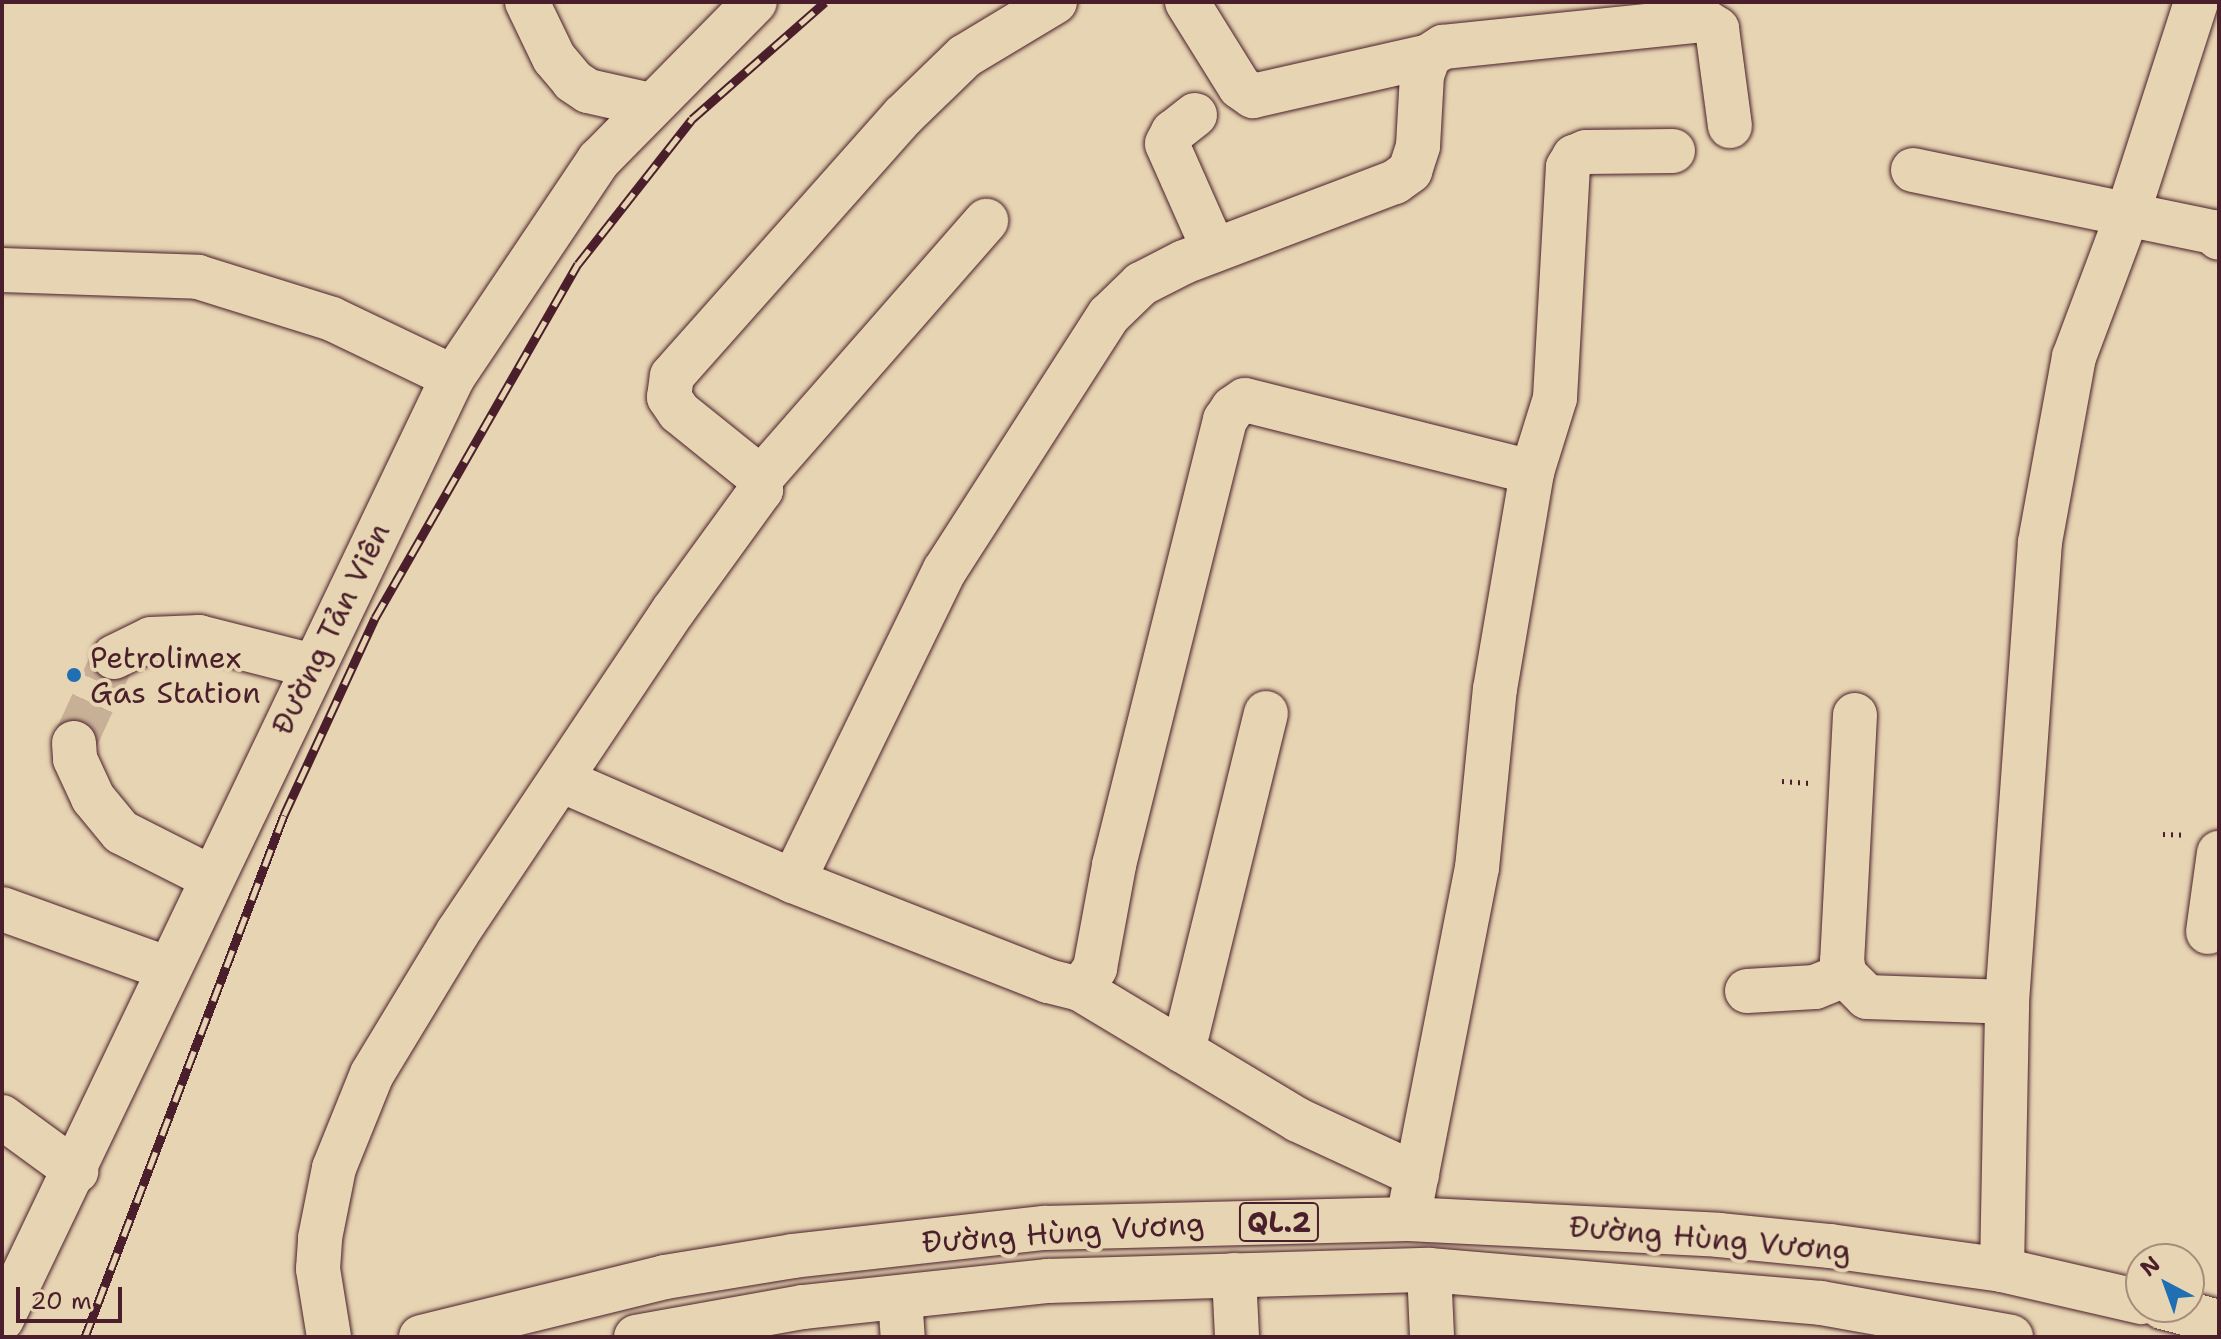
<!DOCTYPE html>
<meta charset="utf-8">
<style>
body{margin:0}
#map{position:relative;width:2221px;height:1339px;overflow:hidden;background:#e7d4b2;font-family:"Shantell Sans",sans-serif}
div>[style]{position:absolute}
.minor-tunnel>*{height:44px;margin-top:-22px;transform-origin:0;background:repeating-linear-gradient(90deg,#c8b097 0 44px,transparent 0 66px)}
.path>*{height:5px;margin-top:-2.5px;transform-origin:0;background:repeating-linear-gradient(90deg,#4a1f2b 0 2px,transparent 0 8px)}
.roads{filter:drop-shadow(0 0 2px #4a1f2b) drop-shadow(0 0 2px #4a1f2b)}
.minor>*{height:44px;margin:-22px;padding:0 22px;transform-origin:22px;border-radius:22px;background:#e7d4b2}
.highway>*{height:44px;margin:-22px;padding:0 22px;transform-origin:22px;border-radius:22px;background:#e7d4b2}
.rail>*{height:9px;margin-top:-4.5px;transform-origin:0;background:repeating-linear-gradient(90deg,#e7d4b2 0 18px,#4a1f2b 0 36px);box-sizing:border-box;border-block:2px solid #4a1f2b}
.dots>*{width:22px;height:22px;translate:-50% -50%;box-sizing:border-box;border:4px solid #e7d4b2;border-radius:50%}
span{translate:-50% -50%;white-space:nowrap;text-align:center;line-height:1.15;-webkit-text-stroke:8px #e7d4b2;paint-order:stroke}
.shield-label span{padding:2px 6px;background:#e7d4b2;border:2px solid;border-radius:6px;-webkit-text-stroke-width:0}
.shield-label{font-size:28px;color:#4a1f2b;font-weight:700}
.street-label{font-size:30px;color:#4a1f2b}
.poi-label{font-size:30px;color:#4a1f2b}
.left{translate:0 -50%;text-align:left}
.frame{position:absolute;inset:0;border:4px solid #4a1f2b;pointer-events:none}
.north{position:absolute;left:2125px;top:1243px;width:80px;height:80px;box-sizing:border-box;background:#e7d4b2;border:2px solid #a88c7c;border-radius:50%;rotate:319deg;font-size:22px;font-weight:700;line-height:32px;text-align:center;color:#4a1f2b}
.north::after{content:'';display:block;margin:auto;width:28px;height:36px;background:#1f6fb2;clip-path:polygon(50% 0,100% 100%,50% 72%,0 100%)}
.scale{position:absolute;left:16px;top:1287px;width:106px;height:36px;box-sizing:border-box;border:4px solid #4a1f2b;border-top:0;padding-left:10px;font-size:24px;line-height:28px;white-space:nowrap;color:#4a1f2b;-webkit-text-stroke:6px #e7d4b2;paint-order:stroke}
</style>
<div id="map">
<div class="minor-tunnel">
<div style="left:74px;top:743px;width:95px;rotate:-65.1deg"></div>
</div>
<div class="path">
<div style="left:1782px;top:781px;width:31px;rotate:4deg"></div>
<div style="left:2163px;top:834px;width:23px;rotate:2deg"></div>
</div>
<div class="roads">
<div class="minor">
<div style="left:527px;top:2px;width:62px;rotate:64.3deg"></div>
<div style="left:554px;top:58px;width:30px;rotate:50deg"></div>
<div style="left:573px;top:81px;width:18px;rotate:34deg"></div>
<div style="left:588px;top:91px;width:64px;rotate:12.7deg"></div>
<div style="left:1187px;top:2px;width:100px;rotate:58.1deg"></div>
<div style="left:1240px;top:87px;width:16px;rotate:35deg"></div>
<div style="left:1253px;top:96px;width:180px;rotate:-12.8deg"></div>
<div style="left:1195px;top:115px;width:28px;rotate:142deg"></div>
<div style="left:1173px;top:132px;width:13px;rotate:117deg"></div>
<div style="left:1167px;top:144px;width:116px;rotate:66.1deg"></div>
<div style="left:1913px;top:170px;width:306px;rotate:11.7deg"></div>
<div style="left:2213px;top:232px;width:8px;rotate:45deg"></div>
<div style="left:2px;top:270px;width:196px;rotate:2deg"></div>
<div style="left:198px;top:277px;width:140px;rotate:17.4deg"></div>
<div style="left:332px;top:319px;width:134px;rotate:25.6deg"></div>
<div style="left:761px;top:478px;width:342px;rotate:-48.8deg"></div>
<div style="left:114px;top:657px;width:41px;rotate:-25.9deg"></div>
<div style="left:151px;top:639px;width:48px;rotate:-2.4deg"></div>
<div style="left:199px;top:637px;width:118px;rotate:14.3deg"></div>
<div style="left:1855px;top:715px;width:246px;rotate:93deg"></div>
<div style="left:1842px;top:961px;width:14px;rotate:78deg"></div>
<div style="left:1845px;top:975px;width:31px;rotate:45deg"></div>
<div style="left:1867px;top:997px;width:140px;rotate:2deg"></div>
<div style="left:74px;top:743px;width:16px;rotate:86deg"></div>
<div style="left:75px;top:759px;width:43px;rotate:65.2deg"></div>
<div style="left:93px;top:798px;width:44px;rotate:50.5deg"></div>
<div style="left:121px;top:832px;width:100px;rotate:26.8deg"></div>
<div style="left:561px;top:780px;width:253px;rotate:23.5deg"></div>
<div style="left:793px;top:881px;width:274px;rotate:21.4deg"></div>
<div style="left:1048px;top:981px;width:33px;rotate:14deg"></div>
<div style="left:1080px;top:989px;width:26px;rotate:-54deg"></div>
<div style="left:1095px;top:968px;width:105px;rotate:-79.5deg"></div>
<div style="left:1114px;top:865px;width:459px;rotate:-76deg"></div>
<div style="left:1225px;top:420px;width:14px;rotate:-56deg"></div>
<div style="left:1233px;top:408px;width:14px;rotate:-34deg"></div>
<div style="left:1245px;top:400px;width:296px;rotate:14.1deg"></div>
<div style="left:793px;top:881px;width:346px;rotate:-64deg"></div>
<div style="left:945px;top:570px;width:303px;rotate:-57.3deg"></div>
<div style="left:1109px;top:315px;width:45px;rotate:-44.1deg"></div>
<div style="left:1141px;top:284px;width:48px;rotate:-27.1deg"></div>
<div style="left:1184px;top:262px;width:226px;rotate:-20.8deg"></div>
<div style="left:1395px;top:182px;width:19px;rotate:-36deg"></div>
<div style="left:1410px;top:171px;width:26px;rotate:-72deg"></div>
<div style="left:1418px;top:146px;width:71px;rotate:-86.8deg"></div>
<div style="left:1422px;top:75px;width:20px;rotate:-70deg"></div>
<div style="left:1429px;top:56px;width:17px;rotate:-33deg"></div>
<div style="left:1443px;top:47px;width:261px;rotate:-5.9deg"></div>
<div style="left:1703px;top:20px;width:17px;rotate:33deg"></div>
<div style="left:1717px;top:29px;width:98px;rotate:82.4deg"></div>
<div style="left:2px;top:909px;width:177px;rotate:19.8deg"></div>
<div style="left:2208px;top:932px;width:80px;rotate:-82.1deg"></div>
<div style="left:1080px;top:989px;width:254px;rotate:31deg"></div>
<div style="left:1298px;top:1120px;width:131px;rotate:24.8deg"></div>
<div style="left:1747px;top:991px;width:68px;rotate:-3.4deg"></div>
<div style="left:1815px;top:987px;width:32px;rotate:-22deg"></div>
<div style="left:1183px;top:1051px;width:348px;rotate:-76.2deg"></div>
<div style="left:2px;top:1117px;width:92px;rotate:36.1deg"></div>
<div style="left:1408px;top:1219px;width:358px;rotate:-78.9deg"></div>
<div style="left:1477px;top:868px;width:180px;rotate:-84.3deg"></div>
<div style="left:1495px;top:689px;width:220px;rotate:-80.3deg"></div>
<div style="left:1532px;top:472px;width:77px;rotate:-72.7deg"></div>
<div style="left:1555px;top:398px;width:231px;rotate:-86.8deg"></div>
<div style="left:1568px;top:167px;width:12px;rotate:-59deg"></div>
<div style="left:1574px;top:157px;width:13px;rotate:-23deg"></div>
<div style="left:1586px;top:152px;width:87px;rotate:-0.7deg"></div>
<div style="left:1429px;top:1270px;width:67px;rotate:87.4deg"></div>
<div style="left:2002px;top:1270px;width:268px;rotate:-88.9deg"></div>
<div style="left:2007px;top:1002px;width:461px;rotate:-85.9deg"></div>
<div style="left:2040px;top:542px;width:188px;rotate:-79.6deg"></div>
<div style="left:2074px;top:357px;width:151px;rotate:-69.4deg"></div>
<div style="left:2127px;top:216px;width:225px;rotate:-72.1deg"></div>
<div style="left:1234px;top:1275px;width:62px;rotate:87.2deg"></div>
<div style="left:900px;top:1298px;width:39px;rotate:86deg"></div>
<div style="left:2px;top:1319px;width:1044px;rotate:-64.42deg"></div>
<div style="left:453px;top:377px;width:262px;rotate:-56.1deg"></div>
<div style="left:599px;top:160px;width:222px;rotate:-45.4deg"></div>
<div style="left:329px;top:1337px;width:69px;rotate:-99.2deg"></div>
<div style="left:318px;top:1269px;width:31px;rotate:-86deg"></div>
<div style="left:320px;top:1238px;width:71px;rotate:-78.7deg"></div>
<div style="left:334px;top:1168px;width:101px;rotate:-68deg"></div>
<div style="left:372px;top:1074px;width:166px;rotate:-58.8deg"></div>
<div style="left:458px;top:932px;width:386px;rotate:-56.2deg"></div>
<div style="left:673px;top:611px;width:150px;rotate:-54deg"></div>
<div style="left:761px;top:490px;width:12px;rotate:-90deg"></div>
<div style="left:761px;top:478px;width:105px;rotate:-141.2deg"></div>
<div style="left:679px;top:412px;width:18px;rotate:-124deg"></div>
<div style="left:669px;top:397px;width:21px;rotate:-82deg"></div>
<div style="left:672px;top:376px;width:348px;rotate:-48.4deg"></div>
<div style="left:903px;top:116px;width:86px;rotate:-44.1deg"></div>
<div style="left:965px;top:56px;width:105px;rotate:-31deg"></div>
</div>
<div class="highway">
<div style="left:2162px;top:1307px;width:59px;rotate:14.7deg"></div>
<div style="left:421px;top:1337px;width:251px;rotate:-13.8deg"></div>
<div style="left:665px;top:1277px;width:130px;rotate:-9.3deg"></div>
<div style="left:793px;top:1256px;width:253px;rotate:-6.4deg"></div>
<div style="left:1044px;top:1228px;width:364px;rotate:-1.4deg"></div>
<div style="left:1408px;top:1219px;width:311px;rotate:2.9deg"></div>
<div style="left:1719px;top:1235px;width:112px;rotate:5.7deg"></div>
<div style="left:1830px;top:1246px;width:174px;rotate:7.9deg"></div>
<div style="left:2002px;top:1270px;width:143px;rotate:13deg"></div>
<div style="left:636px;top:1337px;width:170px;rotate:-10.2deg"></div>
<div style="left:803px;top:1307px;width:246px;rotate:-6.1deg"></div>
<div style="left:1048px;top:1281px;width:381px;rotate:-1.7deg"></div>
<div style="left:1429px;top:1270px;width:393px;rotate:4.8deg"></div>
<div style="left:1821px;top:1303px;width:193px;rotate:10.1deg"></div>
</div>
</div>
<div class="rail">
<div style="left:85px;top:1337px;width:559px;rotate:-69.13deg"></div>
<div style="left:284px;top:815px;width:217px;rotate:-65.2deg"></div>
<div style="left:375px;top:618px;width:408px;rotate:-60.2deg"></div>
<div style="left:578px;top:264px;width:184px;rotate:-51.8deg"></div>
<div style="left:692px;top:119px;width:177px;rotate:-41.3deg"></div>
</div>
<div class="dots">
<div style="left:74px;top:675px;background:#1f6fb2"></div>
</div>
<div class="shield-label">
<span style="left:1279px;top:1222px">QL.2</span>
</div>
<div class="street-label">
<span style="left:331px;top:629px;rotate:-64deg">Đường Tản Viên</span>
<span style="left:1063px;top:1233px;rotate:-4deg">Đường Hùng Vương</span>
<span style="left:1710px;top:1239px;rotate:5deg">Đường Hùng Vương</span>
</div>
<div class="poi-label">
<span class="left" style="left:90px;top:675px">Petrolimex<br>Gas Station</span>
</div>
<div class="frame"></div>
<div class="north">N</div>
<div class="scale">20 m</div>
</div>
